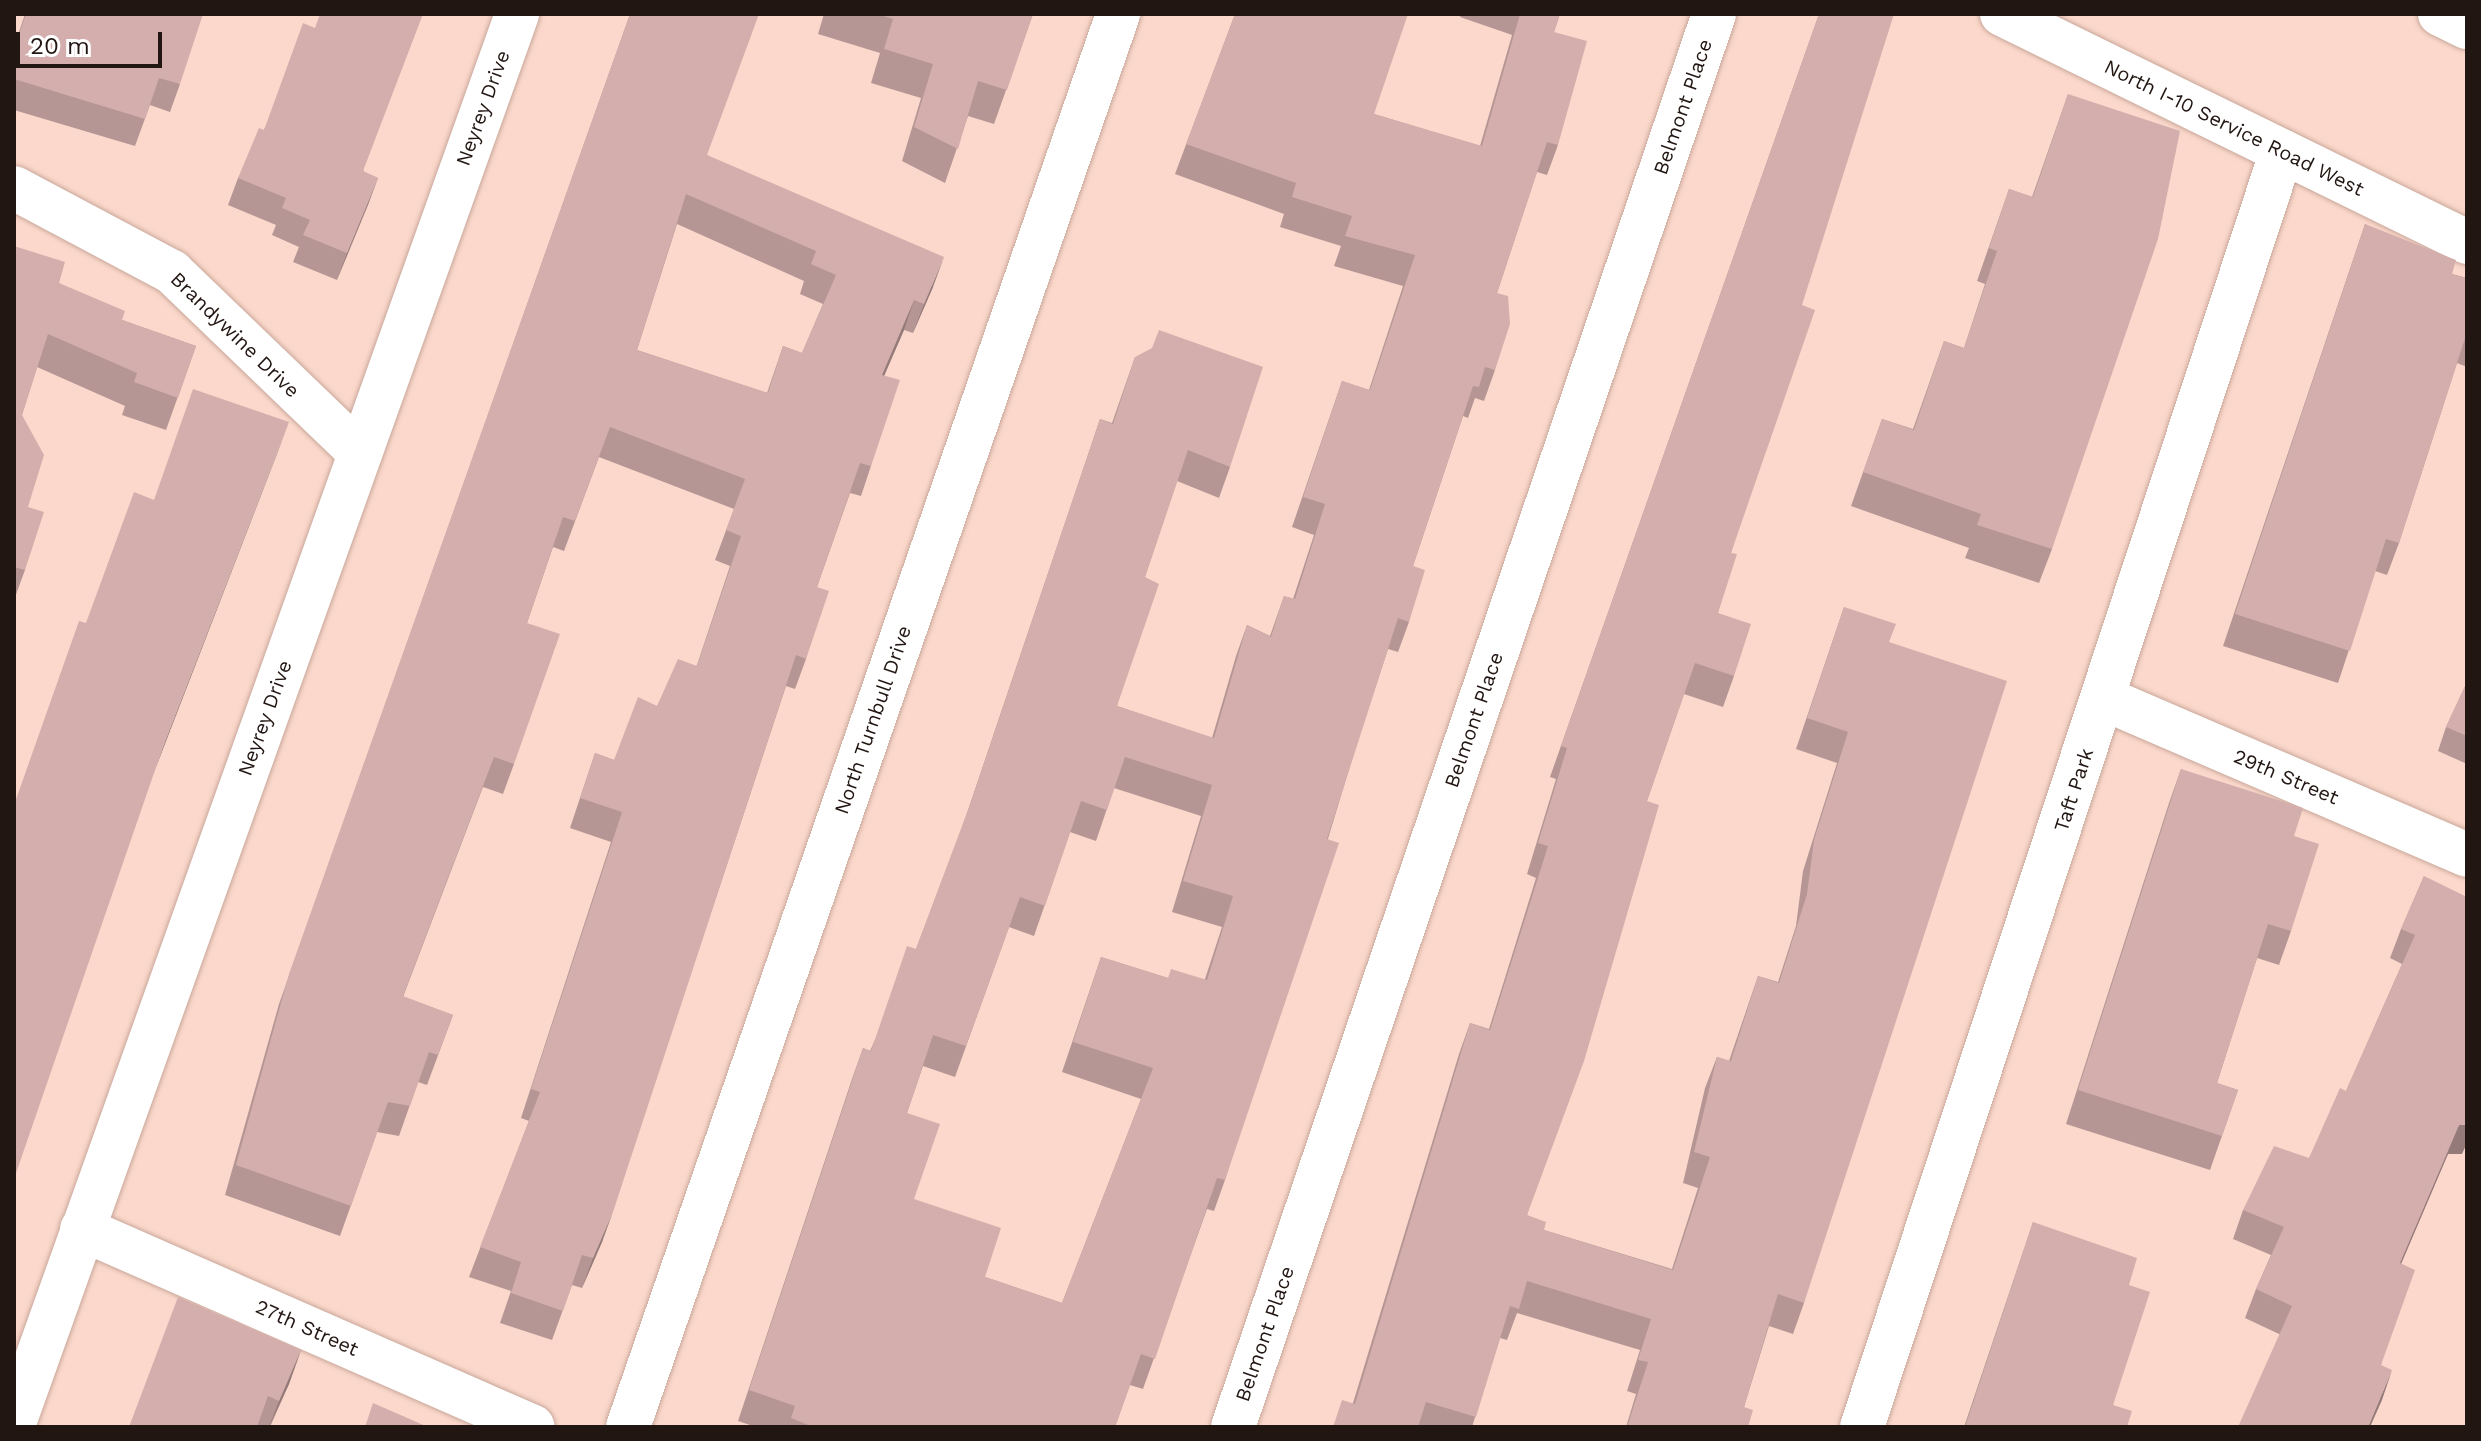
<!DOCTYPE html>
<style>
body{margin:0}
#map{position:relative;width:2481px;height:1441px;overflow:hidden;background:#fbd8cb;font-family:"Work Sans",sans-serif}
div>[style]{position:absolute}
.roads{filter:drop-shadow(0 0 2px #c8a79a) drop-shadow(0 0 2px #c8a79a)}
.minor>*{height:44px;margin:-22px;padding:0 22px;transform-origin:22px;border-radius:22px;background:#fff}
.tertiary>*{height:44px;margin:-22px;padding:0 22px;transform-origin:22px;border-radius:22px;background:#fff}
.motorway>*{height:44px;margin:-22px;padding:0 22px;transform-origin:22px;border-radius:22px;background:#fff}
.wall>*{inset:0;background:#b59694}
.shaded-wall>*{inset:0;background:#947a78}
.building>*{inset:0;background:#d3aeac}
span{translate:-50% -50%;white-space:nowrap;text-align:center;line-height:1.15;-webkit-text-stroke:6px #fff;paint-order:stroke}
.street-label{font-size:20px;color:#221612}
.frame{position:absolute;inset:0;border:16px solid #221612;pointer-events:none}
.scale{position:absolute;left:16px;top:32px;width:146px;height:36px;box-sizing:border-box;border:4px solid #221612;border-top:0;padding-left:10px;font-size:24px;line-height:28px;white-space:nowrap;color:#221612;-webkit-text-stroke:6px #fff;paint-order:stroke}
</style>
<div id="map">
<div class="roads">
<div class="minor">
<div style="left:14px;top:188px;width:179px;rotate:28deg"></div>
<div style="left:172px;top:272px;width:261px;rotate:43.9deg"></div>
<div style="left:2105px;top:699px;width:394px;rotate:23.3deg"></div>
<div style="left:82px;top:1229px;width:492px;rotate:23.7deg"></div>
<div style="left:14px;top:1423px;width:1496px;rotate:-70.35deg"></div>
<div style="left:628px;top:1427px;width:1496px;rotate:-70.87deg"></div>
<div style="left:1233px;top:1427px;width:1493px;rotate:-71.2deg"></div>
<div style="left:1862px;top:1427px;width:1343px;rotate:-71.78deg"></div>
</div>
<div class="tertiary">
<div style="left:2002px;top:14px;width:518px;rotate:26.12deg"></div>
</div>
<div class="motorway">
<div style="left:2440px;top:14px;width:30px;rotate:26deg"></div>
</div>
</div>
<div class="wall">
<div style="clip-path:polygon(25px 14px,180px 84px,170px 112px,150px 105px,135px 146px,14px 110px,14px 47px)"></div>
<div style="clip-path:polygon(evenodd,630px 14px,707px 155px,933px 287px,913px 333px,904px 330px,884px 375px,871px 466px,861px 496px,850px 493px,817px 587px,806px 659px,795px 689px,786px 686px,602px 1242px,582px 1288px,572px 1285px,552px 1340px,500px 1323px,511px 1291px,469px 1277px,529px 1121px,521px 1118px,611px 842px,570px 828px,595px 753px,614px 760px,657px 706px,697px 665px,730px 566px,715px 560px,734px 509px,599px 457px,564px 551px,553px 547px,527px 623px,514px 764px,503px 794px,483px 787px,403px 997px,453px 1015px,427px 1085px,418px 1082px,399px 1136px,377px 1132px,340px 1236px,225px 1195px,279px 1004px,630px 14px,677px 224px,804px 281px,800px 294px,823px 304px,802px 353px,783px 346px,767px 393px,637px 350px,677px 224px)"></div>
<div style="clip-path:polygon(824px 14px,1033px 14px,994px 124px,968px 116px,945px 183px,902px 161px,921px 98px,871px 83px,880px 53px,818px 34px)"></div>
<div style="clip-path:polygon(evenodd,1235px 14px,1374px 114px,1480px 146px,1512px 35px,1460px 17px,1461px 14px,1560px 14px,1554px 32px,1558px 145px,1547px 175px,1537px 172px,1497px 293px,1495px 370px,1484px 401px,1475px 398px,1468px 418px,1463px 416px,1413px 566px,1409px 622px,1398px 652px,1388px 649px,1356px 746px,1225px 1180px,1214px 1211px,1207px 1209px,1143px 1389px,1130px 1385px,1115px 1427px,1116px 1427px,756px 1427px,738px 1421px,852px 1079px,863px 1048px,870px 1051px,916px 949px,963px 825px,1100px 419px,1112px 423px,1135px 357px,1230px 467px,1219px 498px,1177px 481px,1145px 577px,1117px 706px,1212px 738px,1236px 656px,1247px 625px,1270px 636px,1284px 596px,1293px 599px,1314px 535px,1292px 527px,1342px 381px,1369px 390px,1403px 286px,1334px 266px,1341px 246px,1280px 227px,1284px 214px,1175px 174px,1235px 14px,1114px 788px,1201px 816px,1172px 912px,1222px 927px,1205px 979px,1168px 978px,1101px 957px,1062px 1072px,1141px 1099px,1062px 1303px,985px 1277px,914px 1199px,907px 1113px,923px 1066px,955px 1077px,1009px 927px,1034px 936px,1070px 832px,1096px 841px,1114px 788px)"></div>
<div style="clip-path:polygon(1819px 14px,1802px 305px,1731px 553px,1718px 613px,1734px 676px,1723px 707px,1684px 694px,1647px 801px,1527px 1215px,1544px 1230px,1672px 1269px,1698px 1188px,1683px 1183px,1705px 1088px,1717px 1057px,1729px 1061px,1758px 976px,1778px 982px,1796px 926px,1803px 871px,1837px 763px,1796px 749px,1844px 607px,1889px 642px,1804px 1303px,1793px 1334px,1769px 1326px,1744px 1407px,1748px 1427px,1626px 1427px,1636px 1394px,1627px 1391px,1640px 1350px,1517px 1313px,1507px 1340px,1500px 1338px,1472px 1427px,1332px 1427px,1353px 1403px,1459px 1054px,1470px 1023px,1489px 1029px,1536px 878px,1527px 874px,1556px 779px,1550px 777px)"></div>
<div style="clip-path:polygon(315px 28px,364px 172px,378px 178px,337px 280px,293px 262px,299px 247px,272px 235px,276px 225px,228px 205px,238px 178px,264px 130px)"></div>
<div style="clip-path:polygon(2068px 94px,2052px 549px,2039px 583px,1965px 558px,1969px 548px,1851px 506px,1882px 419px,1913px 429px,1944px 341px,1964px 348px,1985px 284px,1977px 281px,2009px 189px,2032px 197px)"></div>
<div style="clip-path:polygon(2365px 224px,2452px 274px,2467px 278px,2467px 367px,2457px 363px,2399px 543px,2387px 575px,2375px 571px,2338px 683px,2223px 646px)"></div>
<div style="clip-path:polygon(14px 246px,59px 283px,122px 320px,196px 346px,166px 430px,122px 415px,125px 406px,37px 367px,22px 415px,28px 507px,25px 570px,14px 600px)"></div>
<div style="clip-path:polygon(2467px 682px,2467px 764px,2438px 751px,2446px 727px)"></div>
<div style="clip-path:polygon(2181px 769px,2294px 836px,2291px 931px,2279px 965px,2257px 958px,2217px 1083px,2238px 1090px,2210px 1170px,2066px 1124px,2169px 803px)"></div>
<div style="clip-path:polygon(2424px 876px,2462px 1154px,2448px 1154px,2401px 1264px,2381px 1365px,2382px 1400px,2279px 1334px,2245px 1318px,2256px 1289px,2271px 1255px,2233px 1239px,2243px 1210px,2309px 1158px,2346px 1091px,2402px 964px,2390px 958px,2401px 929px)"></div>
<div style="clip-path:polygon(2033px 1222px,2129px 1285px,2113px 1405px,2127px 1427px,1964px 1427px)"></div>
<div style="clip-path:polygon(301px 1350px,289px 1384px,270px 1427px,129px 1427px)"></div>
</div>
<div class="shaded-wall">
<div style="clip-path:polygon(378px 178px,368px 205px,337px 280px,347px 253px)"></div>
<div style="clip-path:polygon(944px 257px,933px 287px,913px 333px,924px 304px)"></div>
<div style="clip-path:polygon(914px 300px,904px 330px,872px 404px,882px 375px)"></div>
<div style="clip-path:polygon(289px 422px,277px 454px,153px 775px,164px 744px)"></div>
<div style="clip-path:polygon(2459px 1125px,2467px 1125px,2467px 1143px,2462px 1154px,2448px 1154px,2389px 1292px,2400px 1263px)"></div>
<div style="clip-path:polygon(613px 1212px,602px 1242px,582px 1288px,593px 1258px)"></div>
<div style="clip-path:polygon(301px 1350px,289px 1384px,269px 1427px,279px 1401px)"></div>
<div style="clip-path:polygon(2392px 1370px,2382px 1400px,2370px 1427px,2368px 1427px)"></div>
</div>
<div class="building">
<div style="clip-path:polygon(26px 14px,203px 14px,180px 84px,159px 78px,145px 119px,14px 79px,14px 49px)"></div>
<div style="clip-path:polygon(320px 14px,423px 14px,363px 171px,378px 178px,347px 253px,303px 235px,310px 220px,282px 208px,286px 198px,238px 178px,259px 128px,264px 130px,303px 23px,315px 28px)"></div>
<div style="clip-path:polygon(evenodd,630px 14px,759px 14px,707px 155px,944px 257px,924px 304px,914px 300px,882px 375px,900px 380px,871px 466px,860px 463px,817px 587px,829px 591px,806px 659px,796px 655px,613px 1212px,593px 1258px,582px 1255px,563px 1311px,511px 1293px,521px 1262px,480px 1247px,540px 1092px,531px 1089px,622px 812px,580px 798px,595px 753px,614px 760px,638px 697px,657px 706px,678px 659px,697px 666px,741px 536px,726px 530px,745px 479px,610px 427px,575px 521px,563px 517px,527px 623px,560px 634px,514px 764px,494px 757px,403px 996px,453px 1015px,438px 1055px,429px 1052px,410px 1106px,388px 1102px,351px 1206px,236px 1165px,289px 974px,630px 14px,686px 194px,816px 251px,811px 264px,836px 275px,802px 353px,783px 346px,768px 393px,637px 350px,686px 194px)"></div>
<div style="clip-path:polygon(878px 14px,1033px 14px,1007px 90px,978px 81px,958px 149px,914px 127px,933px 64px,884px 49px,893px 19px)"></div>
<div style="clip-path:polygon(evenodd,1235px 14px,1408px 14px,1374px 114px,1482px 146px,1520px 14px,1560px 14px,1554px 32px,1587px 41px,1558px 145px,1547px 142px,1497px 293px,1508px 296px,1510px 324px,1495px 370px,1485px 367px,1479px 387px,1473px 386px,1413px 566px,1425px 570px,1409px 622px,1398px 618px,1327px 839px,1339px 843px,1225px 1180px,1217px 1178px,1155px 1359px,1141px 1354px,1115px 1427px,1116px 1427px,813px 1427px,791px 1418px,795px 1406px,749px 1390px,863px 1048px,871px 1051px,907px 946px,916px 949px,971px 802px,1100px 419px,1113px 424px,1135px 357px,1152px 348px,1159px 330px,1263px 367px,1230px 467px,1188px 450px,1145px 577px,1159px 584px,1117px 706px,1214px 738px,1247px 625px,1271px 637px,1284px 596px,1295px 599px,1325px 504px,1303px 497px,1342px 381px,1370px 390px,1415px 255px,1345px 236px,1352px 216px,1292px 197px,1296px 183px,1186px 144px,1235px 14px,1125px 757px,1212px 785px,1183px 881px,1233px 896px,1207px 980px,1171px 969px,1168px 978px,1101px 957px,1073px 1042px,1153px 1068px,1062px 1303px,985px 1277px,1001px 1228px,914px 1199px,940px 1124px,907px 1113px,933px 1035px,966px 1046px,1020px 897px,1045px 906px,1081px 801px,1107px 810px,1125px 757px)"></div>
<div style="clip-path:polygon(1819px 14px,1894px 14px,1802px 305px,1815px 310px,1731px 553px,1737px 554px,1718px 613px,1751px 624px,1734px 676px,1695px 663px,1647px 801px,1659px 805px,1584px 1061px,1527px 1215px,1546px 1222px,1544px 1230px,1673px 1270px,1710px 1157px,1694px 1152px,1717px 1057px,1731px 1061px,1758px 976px,1779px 983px,1807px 894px,1814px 840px,1848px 732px,1807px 718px,1844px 607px,1896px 624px,1889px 642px,2007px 681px,1804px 1303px,1778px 1294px,1744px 1407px,1753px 1410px,1748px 1427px,1627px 1427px,1648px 1362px,1638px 1360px,1651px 1319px,1527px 1281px,1519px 1309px,1510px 1306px,1476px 1417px,1426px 1402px,1418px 1427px,1333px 1427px,1342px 1400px,1355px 1404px,1470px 1023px,1490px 1030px,1548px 846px,1538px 843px,1567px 748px,1561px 746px)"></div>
<div style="clip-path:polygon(2068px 94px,2180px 131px,2158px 239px,2052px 549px,1977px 525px,1981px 514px,1863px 472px,1882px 419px,1914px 430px,1944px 341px,1964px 348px,1997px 251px,1989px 248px,2009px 189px,2033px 197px)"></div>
<div style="clip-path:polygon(2365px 224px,2456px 260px,2452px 274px,2467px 278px,2467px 332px,2399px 543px,2386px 539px,2350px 651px,2235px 614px)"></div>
<div style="clip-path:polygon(14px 246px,65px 262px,59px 283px,125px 311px,122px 320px,196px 346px,178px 398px,134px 382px,137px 373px,48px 334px,22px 415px,44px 455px,28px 507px,44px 512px,25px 570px,14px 567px)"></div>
<div style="clip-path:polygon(193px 389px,289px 422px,164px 744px,14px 1179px,14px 805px,79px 621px,86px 623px,134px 492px,154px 500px)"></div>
<div style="clip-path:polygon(2467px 682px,2467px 736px,2446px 727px)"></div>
<div style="clip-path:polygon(2181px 769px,2303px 808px,2294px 836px,2319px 844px,2291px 931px,2268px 924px,2217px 1083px,2238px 1090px,2222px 1136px,2078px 1090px)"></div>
<div style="clip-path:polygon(2424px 876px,2467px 897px,2467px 1125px,2459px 1125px,2400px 1263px,2415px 1270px,2381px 1365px,2392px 1370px,2368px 1427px,2238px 1427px,2292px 1306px,2256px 1289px,2284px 1227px,2243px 1210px,2274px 1146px,2309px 1158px,2340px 1088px,2346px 1091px,2415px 935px,2401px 929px)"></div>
<div style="clip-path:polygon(2033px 1222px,2137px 1258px,2129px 1285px,2150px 1292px,2113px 1405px,2132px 1411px,2127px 1427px,1965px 1427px)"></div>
<div style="clip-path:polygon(178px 1297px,301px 1350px,279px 1401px,268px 1396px,257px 1427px,129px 1427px)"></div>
<div style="clip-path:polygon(373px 1403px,428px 1427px,365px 1427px)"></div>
</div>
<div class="street-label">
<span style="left:1683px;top:107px;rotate:-71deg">Belmont Place</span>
<span style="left:483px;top:108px;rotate:-70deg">Neyrey Drive</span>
<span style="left:2234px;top:128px;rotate:26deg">North I-10 Service Road West</span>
<span style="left:235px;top:335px;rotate:44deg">Brandywine Drive</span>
<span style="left:265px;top:718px;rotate:-70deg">Neyrey Drive</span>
<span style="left:873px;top:720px;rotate:-71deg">North Turnbull Drive</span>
<span style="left:1474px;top:720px;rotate:-71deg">Belmont Place</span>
<span style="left:2286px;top:777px;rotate:23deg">29th Street</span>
<span style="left:2074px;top:790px;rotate:-72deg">Taft Park</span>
<span style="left:307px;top:1328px;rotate:24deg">27th Street</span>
<span style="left:1265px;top:1334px;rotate:-71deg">Belmont Place</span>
</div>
<div class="frame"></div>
<div class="scale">20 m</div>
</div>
